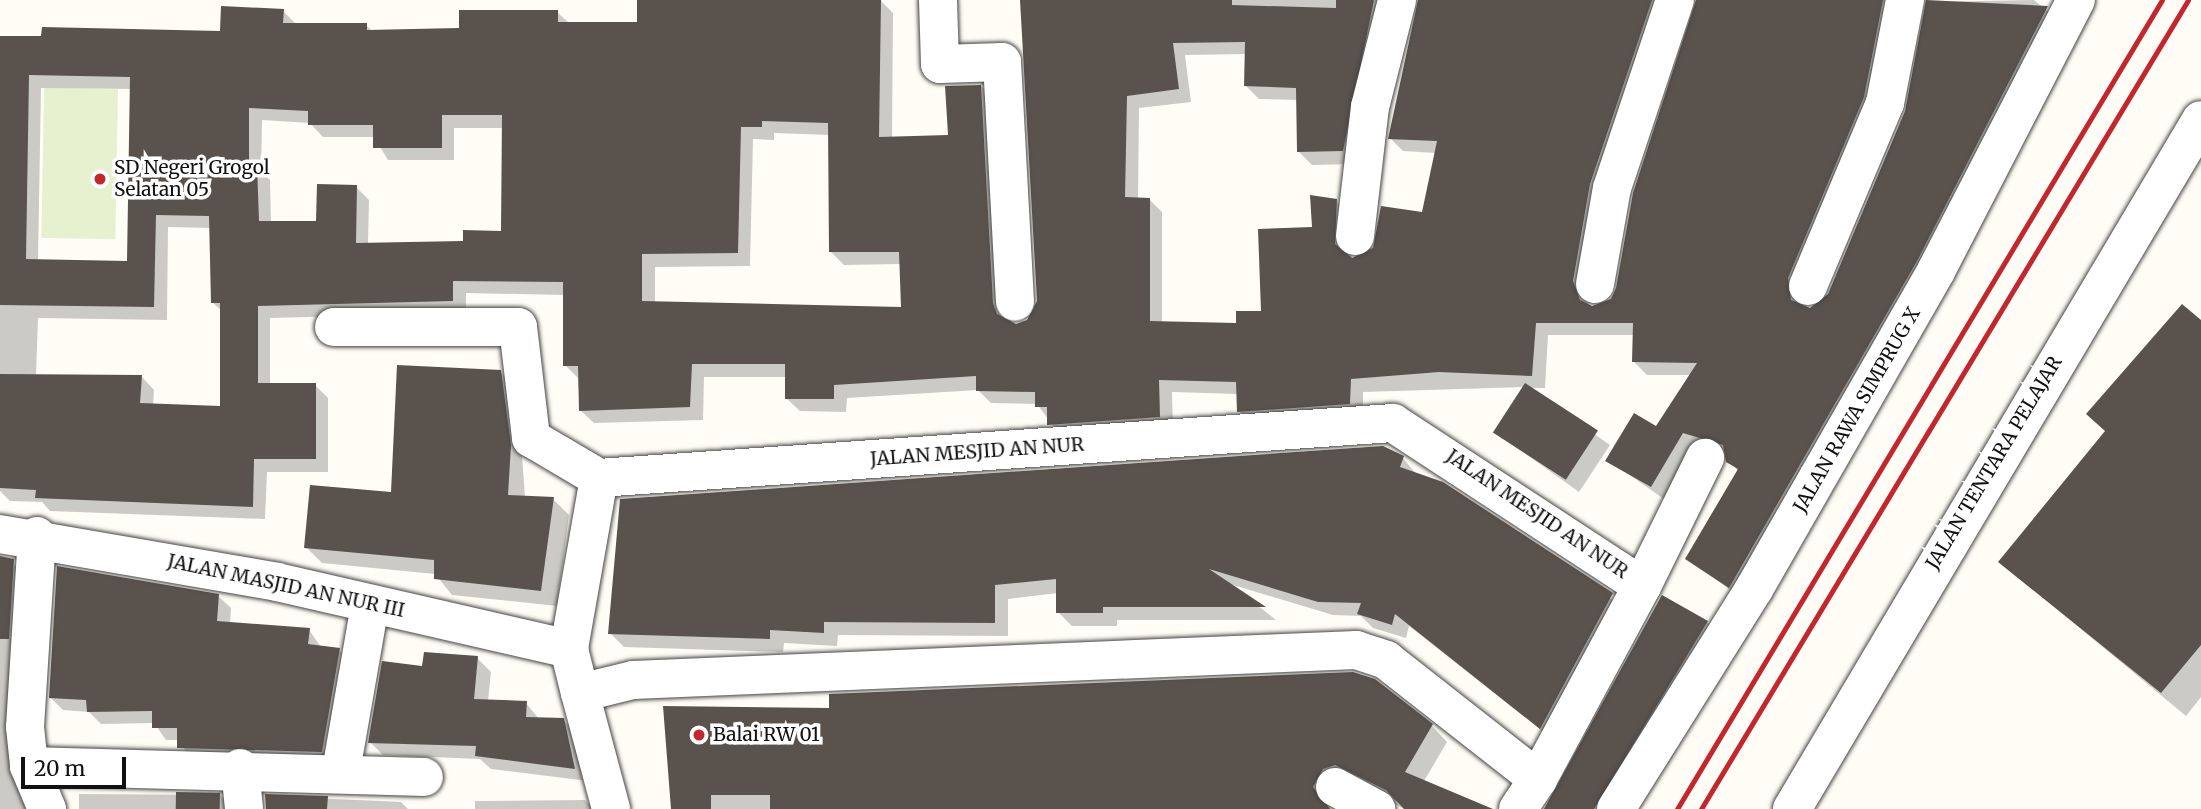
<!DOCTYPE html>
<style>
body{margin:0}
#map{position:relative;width:2201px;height:809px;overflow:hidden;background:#fffdf5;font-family:Merriweather,serif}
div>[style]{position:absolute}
.pitch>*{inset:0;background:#e6f2cf;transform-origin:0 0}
.shadow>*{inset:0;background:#0003}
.building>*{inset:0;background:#5a524d;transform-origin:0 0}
.roads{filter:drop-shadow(0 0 2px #444) drop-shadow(0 0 2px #444)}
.minor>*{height:38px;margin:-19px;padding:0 19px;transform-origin:19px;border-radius:19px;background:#fff}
.rail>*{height:5px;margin:-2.5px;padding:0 2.5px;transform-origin:2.5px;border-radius:2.5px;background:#c4262e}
.dots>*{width:19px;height:19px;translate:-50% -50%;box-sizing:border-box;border:4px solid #fff;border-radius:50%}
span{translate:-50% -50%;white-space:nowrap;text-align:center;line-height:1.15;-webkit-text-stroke:7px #fff;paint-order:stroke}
.poi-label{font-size:19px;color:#111}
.left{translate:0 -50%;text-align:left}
.street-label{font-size:19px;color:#111}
.scale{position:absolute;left:21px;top:757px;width:105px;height:32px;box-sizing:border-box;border:4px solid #111;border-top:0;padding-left:9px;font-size:21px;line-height:24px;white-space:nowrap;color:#111;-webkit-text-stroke:5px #fff;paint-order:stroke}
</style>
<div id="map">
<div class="pitch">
<div style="left:44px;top:88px;width:74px;height:150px;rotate:1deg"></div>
</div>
<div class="shadow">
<div style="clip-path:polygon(evenodd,639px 0,880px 0,893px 13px,892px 138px,949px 137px,981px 86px,994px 100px,1007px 321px,1015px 326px,1029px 321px,1039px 301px,1021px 0,1396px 0,1356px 164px,1312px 165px,1299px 152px,1298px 100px,1259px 99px,1246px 86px,1246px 54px,1185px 55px,1191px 102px,1139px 108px,1138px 199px,1149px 199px,1162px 212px,1162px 323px,1238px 325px,1262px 312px,1336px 201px,1350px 214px,1352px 260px,1424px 214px,1436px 153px,1403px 151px,1390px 138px,1420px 0,1673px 0,1586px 295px,1590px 307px,1604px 306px,1618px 289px,1696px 0,1892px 0,1898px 6px,1800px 292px,1802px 306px,1810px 310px,1830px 296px,1907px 112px,1928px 2px,2034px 0,2060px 21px,1743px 599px,1687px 559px,1738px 472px,1726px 454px,1696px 445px,1664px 499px,1608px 460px,1657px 429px,1692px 375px,1647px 375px,1634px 362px,1635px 335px,1548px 335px,1545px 388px,1529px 388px,1610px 445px,1579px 492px,1495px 432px,1525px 387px,1363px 392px,1363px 417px,1252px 424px,1239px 411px,1238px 394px,1172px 392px,1173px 430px,1061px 437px,1037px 404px,991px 403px,978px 390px,847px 398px,846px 412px,800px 411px,786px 398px,787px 377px,704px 377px,703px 420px,594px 423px,580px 410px,578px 378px,565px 365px,565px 295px,466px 293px,466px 313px,270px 318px,270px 385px,315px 385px,328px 398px,328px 472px,267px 472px,265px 519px,50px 511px,42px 502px,10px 501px,0 491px,0 37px,222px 32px,283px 11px,297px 25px,366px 25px,373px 32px,460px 30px,557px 12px,569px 23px,639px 23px,639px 0,41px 88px,131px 89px,128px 263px,38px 261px,41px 88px,639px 0,262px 120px,310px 123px,323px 137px,374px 137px,388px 160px,454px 160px,454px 128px,504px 128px,503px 233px,464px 243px,368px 244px,369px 200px,356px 187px,318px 223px,271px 223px,270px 180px,261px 171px,262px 120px,639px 0,774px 133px,830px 135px,831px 252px,844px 265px,902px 264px,903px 309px,655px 303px,655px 267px,750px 266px,753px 139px,774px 140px,774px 133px,639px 0,168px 227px,211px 228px,212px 302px,222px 311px,222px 408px,153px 406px,154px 390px,141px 376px,36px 375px,38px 318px,167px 320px,168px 227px)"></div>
<div style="clip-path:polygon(2201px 322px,2201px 697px,2186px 716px,2000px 562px)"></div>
<div style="clip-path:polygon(500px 372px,517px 388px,525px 497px,553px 499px,569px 515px,557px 606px,452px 595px,435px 574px,322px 563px,306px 547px,392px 494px)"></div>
<div style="clip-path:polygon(1403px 458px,1416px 474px,1442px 484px,1626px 609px,1555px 741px,1409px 626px,1406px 638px,1373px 628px,1361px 616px,1333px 615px,1230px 584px,1276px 620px,1117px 620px,1117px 626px,1072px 626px,1058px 612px,1058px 593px,1008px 599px,1008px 636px,838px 635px,837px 646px,784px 643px,783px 652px,624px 647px,610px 633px)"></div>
<div style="clip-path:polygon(0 556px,26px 573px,30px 809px,0 809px)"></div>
<div style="clip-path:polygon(218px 596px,231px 608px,230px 624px,309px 630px,321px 647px,339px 650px,352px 662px,334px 764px,191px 760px,179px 740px,166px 740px,154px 723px,101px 724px,89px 712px,63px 710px,51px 698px)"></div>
<div style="clip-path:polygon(1707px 622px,1723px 638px,1615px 809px,1544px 809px)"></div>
<div style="clip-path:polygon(477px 658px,491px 672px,488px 701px,526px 703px,539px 719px,563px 720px,577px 733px,588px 781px,491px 769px,480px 759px,383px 755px,370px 742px,424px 668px)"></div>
<div style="clip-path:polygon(665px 708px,1432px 726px,1447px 742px,1424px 781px,1490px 809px,1404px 809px,1350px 780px,1331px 792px,1330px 809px,673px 809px)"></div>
<div style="clip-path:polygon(79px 794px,220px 795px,233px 809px,79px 809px)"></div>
<div style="clip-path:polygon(266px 796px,401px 802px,408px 809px,266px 809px)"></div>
<div style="clip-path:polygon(585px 800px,594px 809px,475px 809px,475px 801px)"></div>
</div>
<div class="building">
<div style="clip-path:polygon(evenodd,637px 0,881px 0,879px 137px,948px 135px,945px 86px,981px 85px,993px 303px,997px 314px,1016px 324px,1027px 320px,1037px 301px,1020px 0,1232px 0,1232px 5px,1336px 8px,1336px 0,1374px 0,1343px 151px,1297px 152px,1296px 88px,1244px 86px,1245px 42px,1173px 43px,1179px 89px,1127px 96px,1125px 197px,1150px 198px,1150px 321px,1236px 323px,1236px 311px,1261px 311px,1258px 229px,1312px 227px,1310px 195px,1337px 199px,1335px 244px,1352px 258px,1373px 248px,1381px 206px,1422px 212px,1437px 141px,1388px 139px,1418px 0,1652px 0,1590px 184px,1573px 281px,1580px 300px,1592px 306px,1611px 299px,1616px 288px,1633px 193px,1696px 0,1883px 0,1864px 97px,1788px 278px,1791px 300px,1810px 308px,1828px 294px,1905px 111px,1926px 0,2048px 6px,1917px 261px,1729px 588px,1685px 559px,1738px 469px,1726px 462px,1723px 445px,1683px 433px,1651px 487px,1605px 461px,1634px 413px,1656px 426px,1697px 363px,1632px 362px,1633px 323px,1536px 323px,1532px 376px,1439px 372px,1351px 379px,1350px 404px,1237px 412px,1236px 382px,1159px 380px,1160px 417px,1047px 425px,1047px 407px,1035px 407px,1035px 392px,976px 391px,976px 376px,834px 385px,834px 399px,785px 399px,785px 364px,692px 364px,690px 407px,579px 411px,578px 366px,563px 366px,563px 282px,453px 281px,453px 301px,258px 306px,258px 383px,316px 383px,316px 459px,254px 459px,253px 507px,35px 498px,36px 490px,0 488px,0 374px,142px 375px,140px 403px,220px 406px,220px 303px,211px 303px,209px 216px,156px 215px,154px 307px,0 305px,0 36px,41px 36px,42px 27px,220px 31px,221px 6px,284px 9px,283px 23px,367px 23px,367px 30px,459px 28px,459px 10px,558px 10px,558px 22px,637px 22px,637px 0,29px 75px,130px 77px,127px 261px,26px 259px,29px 75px,637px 0,249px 108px,308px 111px,308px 125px,373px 125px,373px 148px,442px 148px,442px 115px,502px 115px,501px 231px,463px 230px,463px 241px,356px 243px,357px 185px,317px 184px,316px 221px,259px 221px,257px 165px,249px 164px,249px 108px,637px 0,762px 121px,828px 123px,829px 252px,899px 252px,901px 307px,642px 301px,642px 254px,738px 253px,741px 127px,762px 127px,762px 121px)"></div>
<div style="clip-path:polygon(2182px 304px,2201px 320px,2201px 645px,2161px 693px,1998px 562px,2105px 431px,2086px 414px)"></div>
<div style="clip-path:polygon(397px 365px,501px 370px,511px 445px,508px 495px,554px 497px,541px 591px,434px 579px,434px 560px,304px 548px,310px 485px,391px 492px)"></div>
<div style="left:1525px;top:383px;width:87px;height:59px;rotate:33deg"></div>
<div style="clip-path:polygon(1383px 446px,1404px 456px,1400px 467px,1443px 482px,1613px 593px,1540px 729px,1395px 614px,1392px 625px,1357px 614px,1361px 603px,1318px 602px,1209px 569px,1266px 607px,1103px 607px,1103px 613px,1056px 613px,1056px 579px,995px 585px,995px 623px,824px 622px,824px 633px,770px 630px,770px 639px,608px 634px,620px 499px)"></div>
<div style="clip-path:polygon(0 556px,14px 559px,9px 639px,0 639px)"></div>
<div style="clip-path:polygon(57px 566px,219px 594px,217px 621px,310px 628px,308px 644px,340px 648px,322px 752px,177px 748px,177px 728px,152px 728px,152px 711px,87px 712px,86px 700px,49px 698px)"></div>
<div style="clip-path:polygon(1662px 595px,1708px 621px,1594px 809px,1544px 809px)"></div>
<div style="clip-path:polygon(424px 652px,478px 656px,474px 699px,527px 701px,526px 717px,564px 718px,575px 769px,475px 756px,476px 746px,368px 743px,382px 661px,422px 666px)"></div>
<div style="clip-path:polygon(1353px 672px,1375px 679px,1433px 724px,1405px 772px,1493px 809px,1404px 809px,1386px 790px,1335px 765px,1323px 769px,1313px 787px,1330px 809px,770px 809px,770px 795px,711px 795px,711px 809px,671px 809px,663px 706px,829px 708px,829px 694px)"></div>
<div style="left:176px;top:792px;width:44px;height:17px;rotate:1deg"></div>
<div style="clip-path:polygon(265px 794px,328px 796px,327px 809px,266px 809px)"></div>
</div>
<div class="roads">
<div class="minor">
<div style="left:938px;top:0;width:64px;rotate:88.2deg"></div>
<div style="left:940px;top:64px;width:62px;rotate:-1.8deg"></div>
<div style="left:1002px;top:62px;width:240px;rotate:86.9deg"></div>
<div style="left:1355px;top:236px;width:130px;rotate:-83.4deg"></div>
<div style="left:1370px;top:107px;width:110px;rotate:-75.8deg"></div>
<div style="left:1595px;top:284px;width:97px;rotate:-80deg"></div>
<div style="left:1612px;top:188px;width:198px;rotate:-71.5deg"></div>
<div style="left:1808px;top:286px;width:199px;rotate:-67.2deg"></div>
<div style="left:1885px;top:103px;width:105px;rotate:-79deg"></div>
<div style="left:334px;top:327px;width:184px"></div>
<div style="left:518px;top:327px;width:112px;rotate:83.3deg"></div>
<div style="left:531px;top:438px;width:79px;rotate:30.5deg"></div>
<div style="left:0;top:534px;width:281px;rotate:9.8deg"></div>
<div style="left:277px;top:582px;width:300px;rotate:12.9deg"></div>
<div style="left:37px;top:536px;width:191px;rotate:93.6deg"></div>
<div style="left:25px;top:727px;width:39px;rotate:84deg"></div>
<div style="left:29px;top:766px;width:47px;rotate:67.3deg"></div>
<div style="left:1642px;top:586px;width:298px;rotate:-146.8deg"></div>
<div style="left:1393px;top:423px;width:796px;rotate:176.04deg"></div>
<div style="left:599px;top:478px;width:174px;rotate:100deg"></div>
<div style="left:569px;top:649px;width:45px;rotate:76deg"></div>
<div style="left:580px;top:693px;width:55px;rotate:-13.8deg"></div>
<div style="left:633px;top:680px;width:724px;rotate:-2.38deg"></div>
<div style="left:1356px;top:650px;width:32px;rotate:18deg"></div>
<div style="left:1386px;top:660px;width:193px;rotate:38.1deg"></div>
<div style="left:1538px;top:779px;width:219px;rotate:-61.7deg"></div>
<div style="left:1642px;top:586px;width:143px;rotate:-63.8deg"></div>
<div style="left:580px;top:693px;width:120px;rotate:75deg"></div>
<div style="left:29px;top:766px;width:395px;rotate:1.6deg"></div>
<div style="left:240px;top:768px;width:41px;rotate:84.4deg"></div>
<div style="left:341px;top:771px;width:169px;rotate:-80.1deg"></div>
<div style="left:1335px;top:787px;width:47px;rotate:28.2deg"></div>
<div style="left:1518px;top:809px;width:36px;rotate:-56deg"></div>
<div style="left:1616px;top:809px;width:260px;rotate:-57.9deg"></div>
<div style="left:1754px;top:589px;width:366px;rotate:-60.2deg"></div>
<div style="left:1936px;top:271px;width:305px;rotate:-62.7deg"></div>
<div style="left:1792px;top:809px;width:801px;rotate:-59.31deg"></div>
</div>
</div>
<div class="rail">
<div style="left:1677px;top:809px;width:943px;rotate:-59.06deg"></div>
<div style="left:1701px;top:809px;width:944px;rotate:-58.95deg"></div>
</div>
<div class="dots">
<div style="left:100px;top:179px;background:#c4262e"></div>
<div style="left:699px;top:735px;background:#c4262e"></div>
</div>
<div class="poi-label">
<span class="left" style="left:114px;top:179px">SD Negeri Grogol<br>Selatan 05</span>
<span class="left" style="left:713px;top:735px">Balai RW 01</span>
</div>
<div class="street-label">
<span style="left:1857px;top:410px;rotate:-60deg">JALAN RAWA SIMPRUG X</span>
<span style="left:977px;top:452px;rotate:-4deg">JALAN MESJID AN NUR</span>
<span style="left:1994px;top:463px;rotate:-59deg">JALAN TENTARA PELAJAR</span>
<span style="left:1537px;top:514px;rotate:34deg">JALAN MESJID AN NUR</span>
<span style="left:286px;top:586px;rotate:12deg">JALAN MASJID AN NUR III</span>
</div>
<div class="scale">20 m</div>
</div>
